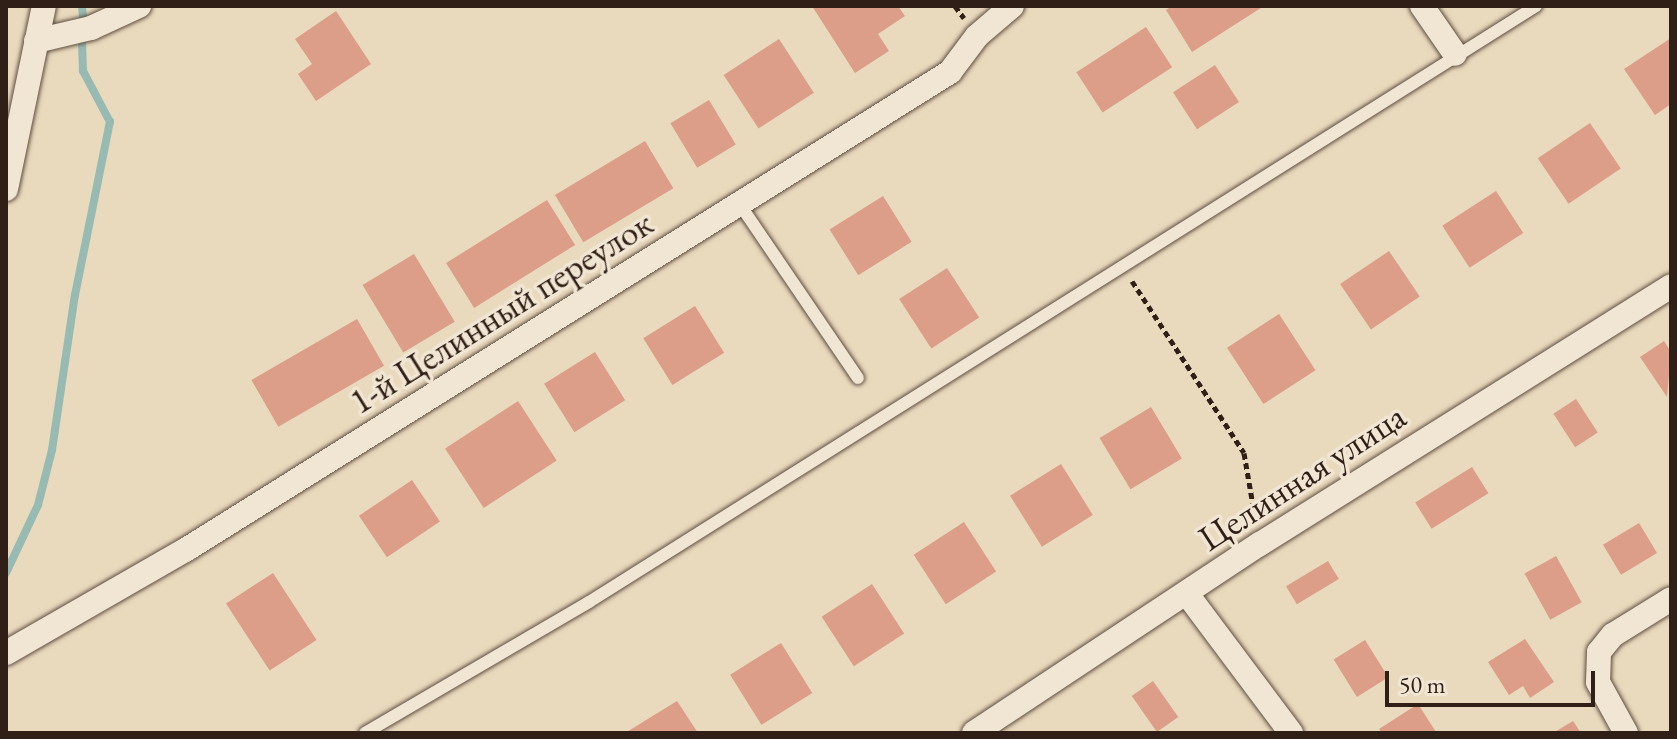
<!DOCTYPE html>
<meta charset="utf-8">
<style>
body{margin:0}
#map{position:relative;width:1677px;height:739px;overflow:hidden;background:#e9d9bd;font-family:"EB Garamond",serif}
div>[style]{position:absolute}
.stream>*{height:8px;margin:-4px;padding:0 4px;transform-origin:4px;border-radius:4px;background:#97bab3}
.building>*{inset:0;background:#dc9e88;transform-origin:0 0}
.path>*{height:5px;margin-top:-2.5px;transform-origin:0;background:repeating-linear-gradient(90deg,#301f16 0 6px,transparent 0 10px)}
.roads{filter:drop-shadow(0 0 2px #5e4e40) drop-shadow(0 0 2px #5e4e40)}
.service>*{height:12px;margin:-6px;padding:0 6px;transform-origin:6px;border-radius:6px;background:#f1e6d4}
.minor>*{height:24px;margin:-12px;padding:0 12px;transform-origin:12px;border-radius:12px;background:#f1e6d4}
span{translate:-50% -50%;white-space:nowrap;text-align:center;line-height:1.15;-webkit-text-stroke:7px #f1e6d4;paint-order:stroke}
.street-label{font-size:36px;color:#301f16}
.frame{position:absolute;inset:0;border:8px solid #301f16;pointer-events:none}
.scale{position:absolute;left:1385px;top:671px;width:210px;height:36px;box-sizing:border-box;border:4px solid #301f16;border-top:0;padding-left:10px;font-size:24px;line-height:28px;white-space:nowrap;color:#301f16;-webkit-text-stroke:6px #f1e6d4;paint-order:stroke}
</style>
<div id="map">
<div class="stream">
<div style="left:82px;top:6px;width:12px;rotate:85deg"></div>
<div style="left:6px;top:573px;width:75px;rotate:-64.8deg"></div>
<div style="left:38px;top:505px;width:57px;rotate:-75.7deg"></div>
<div style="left:52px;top:450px;width:157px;rotate:-81.6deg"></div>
<div style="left:75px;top:295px;width:177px;rotate:-78.6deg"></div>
<div style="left:110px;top:122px;width:58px;rotate:-117.9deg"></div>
<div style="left:83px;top:71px;width:28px;rotate:-92deg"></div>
</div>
<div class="building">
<div style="clip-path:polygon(812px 6px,898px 6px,905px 16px,878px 34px,889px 51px,855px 73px)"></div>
<div style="clip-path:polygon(1172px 6px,1264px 6px,1192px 52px,1166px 10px)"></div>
<div style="clip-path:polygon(336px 11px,371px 64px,316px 101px,298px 74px,312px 64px,295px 39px)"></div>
<div style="left:1146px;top:27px;width:48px;height:83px;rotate:57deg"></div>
<div style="clip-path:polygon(1671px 38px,1671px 104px,1655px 115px,1624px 69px)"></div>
<div style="left:779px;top:39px;width:64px;height:66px;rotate:57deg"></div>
<div style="left:1215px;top:65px;width:44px;height:50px;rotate:57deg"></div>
<div style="left:709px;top:100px;width:52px;height:45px;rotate:59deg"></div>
<div style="left:1590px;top:123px;width:55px;height:63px;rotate:56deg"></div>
<div style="left:645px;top:141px;width:55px;height:105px;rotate:59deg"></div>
<div style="left:1496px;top:191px;width:50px;height:64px;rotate:57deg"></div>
<div style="left:883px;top:196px;width:54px;height:63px;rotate:58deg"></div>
<div style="left:547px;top:200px;width:53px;height:119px;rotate:58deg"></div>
<div style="left:1389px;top:251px;width:55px;height:59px;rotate:56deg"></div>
<div style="left:414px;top:254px;width:79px;height:60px;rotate:59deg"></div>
<div style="left:947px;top:268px;width:59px;height:57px;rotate:57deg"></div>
<div style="left:695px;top:306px;width:55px;height:61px;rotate:58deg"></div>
<div style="left:1279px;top:314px;width:67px;height:62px;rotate:57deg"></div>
<div style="left:357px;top:319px;width:54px;height:122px;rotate:60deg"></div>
<div style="clip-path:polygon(1664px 341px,1671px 352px,1667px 397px,1640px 357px)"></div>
<div style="left:595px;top:352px;width:57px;height:60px;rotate:58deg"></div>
<div style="left:1576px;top:399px;width:40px;height:27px;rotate:57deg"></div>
<div style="left:518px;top:401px;width:71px;height:87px;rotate:57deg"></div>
<div style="left:1151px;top:407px;width:60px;height:60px;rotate:59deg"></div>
<div style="left:1061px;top:464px;width:60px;height:60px;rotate:58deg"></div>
<div style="left:1472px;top:467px;width:31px;height:67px;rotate:58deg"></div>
<div style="left:412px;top:480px;width:50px;height:64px;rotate:56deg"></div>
<div style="left:964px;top:522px;width:59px;height:60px;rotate:57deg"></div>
<div style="left:1639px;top:523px;width:35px;height:42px;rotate:59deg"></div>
<div style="left:1556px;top:556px;width:53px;height:36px;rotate:61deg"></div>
<div style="left:1328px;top:561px;width:21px;height:49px;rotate:59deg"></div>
<div style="left:273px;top:573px;width:80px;height:56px;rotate:57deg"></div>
<div style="left:872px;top:584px;width:59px;height:60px;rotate:57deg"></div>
<div style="clip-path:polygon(1525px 639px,1554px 682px,1530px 698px,1523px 686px,1509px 695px,1488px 662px)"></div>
<div style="left:1365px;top:640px;width:44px;height:37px;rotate:58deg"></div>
<div style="left:781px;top:643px;width:59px;height:60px;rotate:58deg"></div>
<div style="left:1153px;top:681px;width:44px;height:26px;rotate:55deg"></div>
<div style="clip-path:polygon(677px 701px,698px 733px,625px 733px)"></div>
<div style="clip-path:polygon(1418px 704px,1436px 732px,1382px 733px,1379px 729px)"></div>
<div style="clip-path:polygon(1573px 721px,1581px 733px,1553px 733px)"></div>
</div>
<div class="path">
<div style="left:955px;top:6px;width:15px;rotate:53deg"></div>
<div style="left:1132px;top:281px;width:205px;rotate:56.9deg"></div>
<div style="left:1244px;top:453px;width:65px;rotate:80.2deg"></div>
</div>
<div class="roads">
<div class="service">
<div style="left:741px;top:206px;width:208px;rotate:55.8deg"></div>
<div style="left:365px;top:733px;width:259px;rotate:-30.3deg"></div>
<div style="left:589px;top:602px;width:1119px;rotate:-32.18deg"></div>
</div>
<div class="minor">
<div style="left:1422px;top:6px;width:58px;rotate:55.5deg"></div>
<div style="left:36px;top:41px;width:57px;rotate:-13.3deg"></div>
<div style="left:91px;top:28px;width:53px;rotate:-24.6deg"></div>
<div style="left:6px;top:189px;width:187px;rotate:-78.3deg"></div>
<div style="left:1187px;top:594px;width:174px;rotate:53.2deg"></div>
<div style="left:6px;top:653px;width:209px;rotate:-29.9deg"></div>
<div style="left:187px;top:549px;width:900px;rotate:-32.01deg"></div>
<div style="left:950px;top:72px;width:45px;rotate:-53.1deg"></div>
<div style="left:977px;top:36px;width:46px;rotate:-40.6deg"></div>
<div style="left:974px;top:733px;width:343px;rotate:-33.5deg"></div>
<div style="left:1260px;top:544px;width:485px;rotate:-32.1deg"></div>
<div style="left:1626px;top:733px;width:58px;rotate:-118.8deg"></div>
<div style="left:1598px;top:682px;width:30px;rotate:-88deg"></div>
<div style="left:1599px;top:652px;width:22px;rotate:-51deg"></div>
<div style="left:1613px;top:635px;width:68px;rotate:-31.8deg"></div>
</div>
</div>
<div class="street-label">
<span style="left:501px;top:312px;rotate:-32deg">1-й Целинный переулок</span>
<span style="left:1302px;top:477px;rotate:-33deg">Целинная улица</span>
</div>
<div class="frame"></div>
<div class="scale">50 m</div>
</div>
